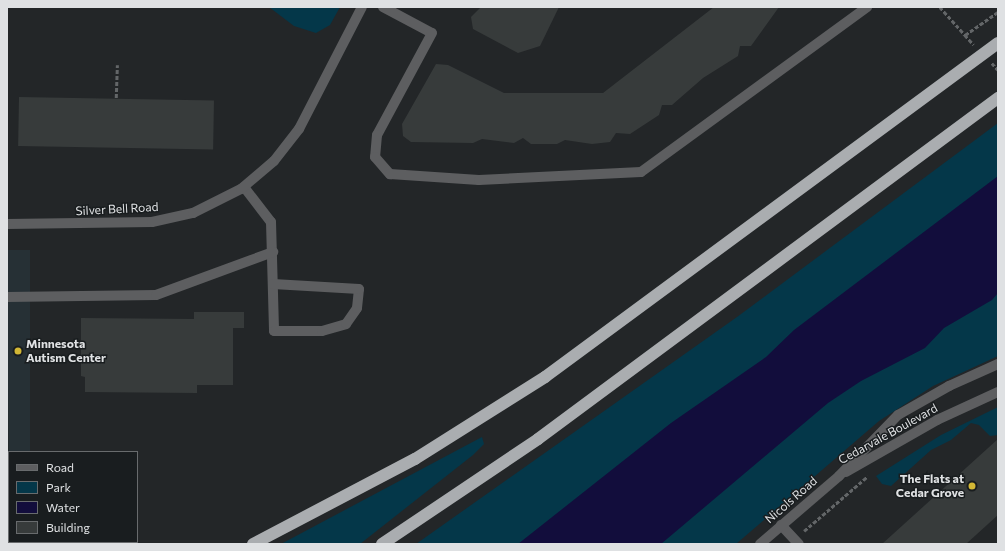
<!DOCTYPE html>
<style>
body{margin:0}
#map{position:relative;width:1005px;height:551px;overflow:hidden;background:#232628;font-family:Commissioner,sans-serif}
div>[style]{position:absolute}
.built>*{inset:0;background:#263035}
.green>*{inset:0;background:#043749}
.water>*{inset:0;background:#120d3c}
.building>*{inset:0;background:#373b3b;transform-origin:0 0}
.path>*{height:2.5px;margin-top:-1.25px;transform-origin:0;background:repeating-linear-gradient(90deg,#636668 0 4px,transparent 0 6px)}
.minor>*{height:10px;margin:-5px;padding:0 5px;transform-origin:5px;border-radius:5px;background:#5d5e60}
.highway>*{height:12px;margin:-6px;padding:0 6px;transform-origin:6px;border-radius:6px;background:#aaadb0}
.dots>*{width:11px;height:11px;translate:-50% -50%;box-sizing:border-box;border:2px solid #191d1f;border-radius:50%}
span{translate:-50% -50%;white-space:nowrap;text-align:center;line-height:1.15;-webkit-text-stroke:3px #191d1f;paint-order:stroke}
.street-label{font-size:12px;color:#dfe1e3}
.poi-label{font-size:12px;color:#dfe1e3;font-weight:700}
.left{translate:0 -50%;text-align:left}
.right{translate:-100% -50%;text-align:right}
.frame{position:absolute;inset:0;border:8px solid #dfe1e3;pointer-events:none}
.legend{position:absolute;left:8px;top:451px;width:130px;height:92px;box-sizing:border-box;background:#191d1f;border:1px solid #686b6d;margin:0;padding:5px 7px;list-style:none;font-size:12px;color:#dfe1e3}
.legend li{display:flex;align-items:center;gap:8px;height:20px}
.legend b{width:20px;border:1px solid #686b6d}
</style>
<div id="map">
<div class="built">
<div style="clip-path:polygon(7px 250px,30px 250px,30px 452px,9px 452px,9px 520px)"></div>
</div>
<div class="green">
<div style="clip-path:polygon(269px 7px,340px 7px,330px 25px,316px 33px,294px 26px)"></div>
<div style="clip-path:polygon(998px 123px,998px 356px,933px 386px,879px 421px,736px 544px,416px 544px,737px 317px)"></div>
<div style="clip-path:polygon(998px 407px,998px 435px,990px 436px,979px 425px,971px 423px,951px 440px,931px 450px,891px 486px,882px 484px,876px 476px,941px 435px)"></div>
<div style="clip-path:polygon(482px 437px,484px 444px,473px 455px,360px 544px,281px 544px)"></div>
</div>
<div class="water">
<div style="clip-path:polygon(998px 176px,998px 293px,992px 300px,944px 328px,925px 348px,861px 381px,828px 403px,661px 544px,518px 544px,671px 423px,766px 357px,794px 330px)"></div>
</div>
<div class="building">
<div style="clip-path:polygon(481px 7px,559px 7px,540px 46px,518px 53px,473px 29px,471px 17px)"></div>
<div style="clip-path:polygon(714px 7px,779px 7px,751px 46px,740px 46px,738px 56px,703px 78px,672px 105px,662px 105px,659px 115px,630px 134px,616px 133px,610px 142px,592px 144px,565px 140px,557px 144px,531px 144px,523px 138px,514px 143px,482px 139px,473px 143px,411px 142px,403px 136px,402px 124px,436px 64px,448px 65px,504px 93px,603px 93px)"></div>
<div style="left:19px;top:97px;width:195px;height:49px;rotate:1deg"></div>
<div style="clip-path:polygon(194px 312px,244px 312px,244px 328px,233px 328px,233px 385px,197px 385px,197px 393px,85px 392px,85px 377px,81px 376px,81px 318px,194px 319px)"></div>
<div style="clip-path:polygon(998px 439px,998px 515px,966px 544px,882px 544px)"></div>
</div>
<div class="path">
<div style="left:940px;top:7px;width:38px;rotate:48deg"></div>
<div style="left:965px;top:35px;width:40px;rotate:-34.9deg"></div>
<div style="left:965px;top:35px;width:13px;rotate:48deg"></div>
<div style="left:992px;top:63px;width:9px;rotate:49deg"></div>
<div style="left:116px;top:98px;width:33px;rotate:-88deg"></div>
<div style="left:804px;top:531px;width:84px;rotate:-40.7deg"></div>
</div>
<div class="minor">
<div style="left:383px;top:7px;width:55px;rotate:28deg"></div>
<div style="left:432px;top:33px;width:116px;rotate:118.3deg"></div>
<div style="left:377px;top:135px;width:22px;rotate:95deg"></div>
<div style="left:375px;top:157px;width:23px;rotate:49deg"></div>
<div style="left:390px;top:174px;width:89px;rotate:3.9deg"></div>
<div style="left:479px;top:180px;width:162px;rotate:-2.8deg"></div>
<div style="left:641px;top:172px;width:280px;rotate:-36.1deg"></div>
<div style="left:244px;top:187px;width:44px;rotate:52.4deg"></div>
<div style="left:271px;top:222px;width:109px;rotate:88.4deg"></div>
<div style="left:274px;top:331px;width:48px"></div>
<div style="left:322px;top:331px;width:25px;rotate:-16deg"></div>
<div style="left:346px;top:324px;width:19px;rotate:-55deg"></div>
<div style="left:357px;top:308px;width:19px;rotate:-84deg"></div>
<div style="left:359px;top:289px;width:86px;rotate:-176.7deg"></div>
<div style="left:7px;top:224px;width:145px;rotate:-0.8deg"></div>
<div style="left:152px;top:222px;width:42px;rotate:-12.4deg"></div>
<div style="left:193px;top:213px;width:54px;rotate:-26.6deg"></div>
<div style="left:241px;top:189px;width:43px;rotate:-40.3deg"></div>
<div style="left:274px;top:161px;width:41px;rotate:-52deg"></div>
<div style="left:299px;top:129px;width:137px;rotate:-62.7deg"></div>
<div style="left:7px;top:297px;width:149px;rotate:-0.8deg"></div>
<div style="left:156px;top:295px;width:125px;rotate:-20.2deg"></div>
<div style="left:846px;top:472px;width:105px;rotate:-29.7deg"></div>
<div style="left:937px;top:420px;width:67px;rotate:-24.7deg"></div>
<div style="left:781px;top:525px;width:26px;rotate:47deg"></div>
<div style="left:760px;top:544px;width:104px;rotate:-40.7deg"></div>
<div style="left:839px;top:476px;width:85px;rotate:-46deg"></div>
<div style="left:898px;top:415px;width:59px;rotate:-29.6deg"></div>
<div style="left:949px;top:386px;width:54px;rotate:-24.2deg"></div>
</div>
<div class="highway">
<div style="left:253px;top:544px;width:183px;rotate:-27.7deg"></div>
<div style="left:415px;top:459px;width:154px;rotate:-32.2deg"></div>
<div style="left:545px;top:377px;width:563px;rotate:-36.4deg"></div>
<div style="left:382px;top:544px;width:188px;rotate:-33.9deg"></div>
<div style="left:538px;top:439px;width:573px;rotate:-36.55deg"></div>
</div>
<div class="dots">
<div style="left:18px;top:351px;background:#d2b735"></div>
<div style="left:972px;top:486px;background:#d2b735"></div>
</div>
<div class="street-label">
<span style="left:117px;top:209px;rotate:-3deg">Silver Bell Road</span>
<span style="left:888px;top:434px;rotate:-29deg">Cedarvale Boulevard</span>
<span style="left:791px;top:500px;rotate:-41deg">Nicols Road</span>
</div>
<div class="poi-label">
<span class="left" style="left:26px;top:351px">Minnesota<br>Autism Center</span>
<span class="right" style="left:964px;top:486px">The Flats at<br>Cedar Grove</span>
</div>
<div class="frame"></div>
<ul class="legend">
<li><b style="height:5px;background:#5d5e60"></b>Road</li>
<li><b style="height:11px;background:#043749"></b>Park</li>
<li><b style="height:11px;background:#120d3c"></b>Water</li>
<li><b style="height:11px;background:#373b3b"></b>Building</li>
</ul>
</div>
